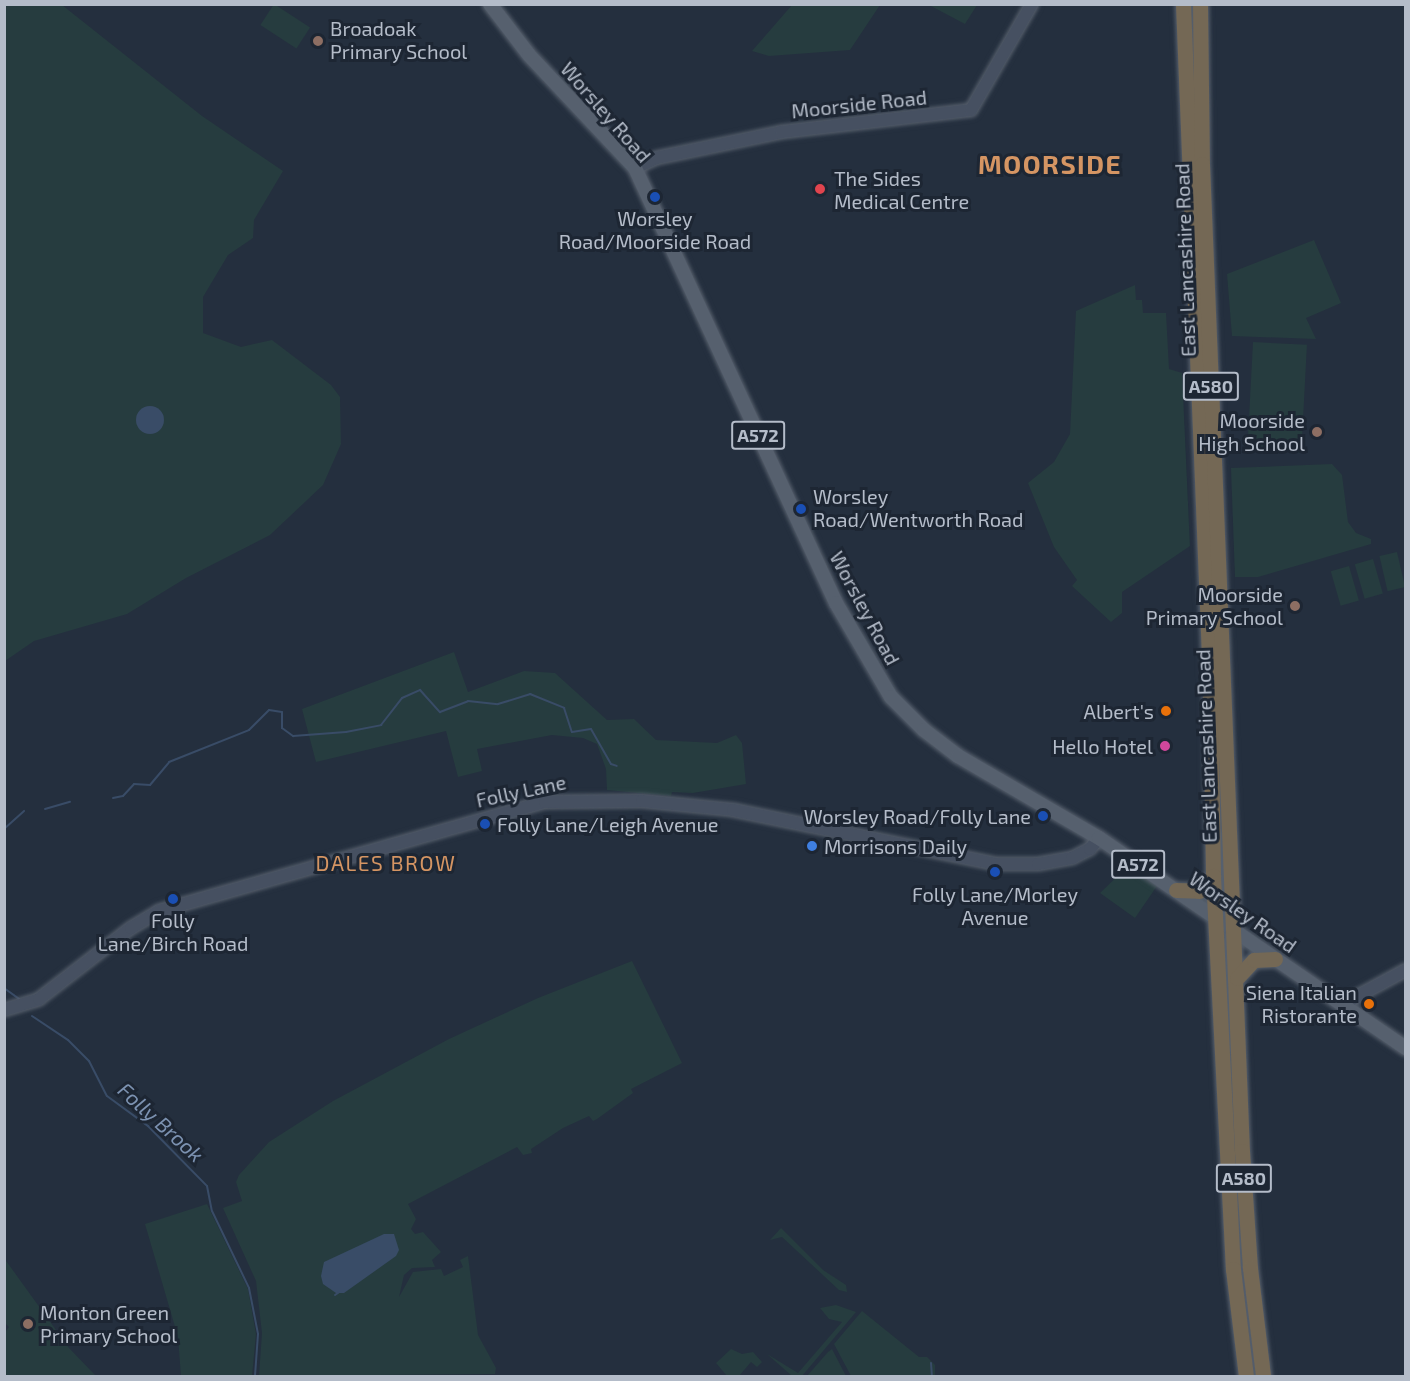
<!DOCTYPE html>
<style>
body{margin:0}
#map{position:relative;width:1410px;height:1381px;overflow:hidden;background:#242f3e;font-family:"Exo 2",sans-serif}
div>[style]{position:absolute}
.green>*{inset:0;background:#263c3f;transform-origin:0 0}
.water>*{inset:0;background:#394c67}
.round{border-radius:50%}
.stream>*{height:2px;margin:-1px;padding:0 1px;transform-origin:1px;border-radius:1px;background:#394c67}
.roads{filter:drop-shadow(0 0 2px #565f6c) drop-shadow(0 0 2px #565f6c)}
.secondary>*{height:12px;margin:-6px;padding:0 6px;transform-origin:6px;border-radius:6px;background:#465061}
.primary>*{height:14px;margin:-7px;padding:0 7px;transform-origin:7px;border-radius:7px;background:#56606e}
.highway>*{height:15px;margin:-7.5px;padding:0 7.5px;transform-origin:7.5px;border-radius:7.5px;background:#746855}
.dots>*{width:16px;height:16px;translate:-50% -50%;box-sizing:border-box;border:3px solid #1d2633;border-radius:50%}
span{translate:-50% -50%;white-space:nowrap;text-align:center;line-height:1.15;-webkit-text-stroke:6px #1d2633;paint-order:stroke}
.shield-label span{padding:2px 4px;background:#1d2633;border:2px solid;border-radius:4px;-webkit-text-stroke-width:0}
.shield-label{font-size:18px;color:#b4bcc9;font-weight:700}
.poi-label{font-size:20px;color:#b4bcc9}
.left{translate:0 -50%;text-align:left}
.right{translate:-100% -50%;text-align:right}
.street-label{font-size:20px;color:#b4bcc9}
.neighbourhood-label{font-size:21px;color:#d59563;letter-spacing:1.5px}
.water-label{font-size:21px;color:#7c92b1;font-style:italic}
.district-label{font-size:26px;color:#d59563;font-weight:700;letter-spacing:1.5px}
.frame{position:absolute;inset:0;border:6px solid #b4bcc9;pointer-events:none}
</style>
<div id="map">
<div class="green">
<div style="left:274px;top:4px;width:43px;height:25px;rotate:33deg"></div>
<div style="clip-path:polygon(4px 5px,62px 5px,202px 116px,283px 171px,254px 220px,253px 238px,228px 255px,203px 297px,203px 333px,241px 347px,272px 340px,331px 385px,340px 397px,341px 444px,323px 485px,270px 535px,186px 578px,127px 614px,34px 641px,5px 661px)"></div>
<div style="clip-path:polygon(792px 5px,792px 4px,880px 5px,850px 50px,769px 56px,752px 51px)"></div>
<div style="clip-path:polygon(929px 5px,977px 5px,965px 24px)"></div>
<div style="clip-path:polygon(1314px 240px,1341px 303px,1306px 318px,1316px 339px,1232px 336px,1227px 274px)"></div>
<div style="clip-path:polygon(1135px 285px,1136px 300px,1142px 300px,1143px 313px,1166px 313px,1169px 369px,1182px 373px,1190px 546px,1122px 592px,1122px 613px,1111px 622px,1072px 586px,1077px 580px,1054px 547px,1028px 483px,1054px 462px,1070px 434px,1076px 311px)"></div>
<div style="left:1253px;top:342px;width:54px;height:108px;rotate:3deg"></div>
<div style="clip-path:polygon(1332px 464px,1342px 475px,1348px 522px,1356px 533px,1371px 539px,1371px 544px,1258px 577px,1235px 577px,1231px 468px)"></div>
<div style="left:1397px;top:552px;width:36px;height:18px;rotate:77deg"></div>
<div style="left:1373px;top:559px;width:36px;height:19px;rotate:74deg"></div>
<div style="left:1349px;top:566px;width:36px;height:19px;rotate:74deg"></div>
<div style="clip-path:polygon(454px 652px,468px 692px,524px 671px,555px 673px,607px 720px,634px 719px,656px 740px,717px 743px,736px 735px,742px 743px,746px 784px,693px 793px,672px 792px,671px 796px,607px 790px,606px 769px,597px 744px,583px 738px,552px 735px,477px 749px,482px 771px,458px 777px,446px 731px,316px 762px,302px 709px)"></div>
<div style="clip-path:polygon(1128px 866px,1157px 886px,1135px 918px,1100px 893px)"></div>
<div style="clip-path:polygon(632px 961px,682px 1063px,631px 1089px,633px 1093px,597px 1119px,593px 1121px,589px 1116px,563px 1128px,531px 1149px,532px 1153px,523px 1155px,517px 1147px,408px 1204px,416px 1219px,411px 1229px,415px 1234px,423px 1232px,441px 1252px,432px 1260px,435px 1267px,412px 1268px,404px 1275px,399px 1297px,413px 1272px,441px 1269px,444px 1276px,463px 1267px,460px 1260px,468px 1256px,478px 1335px,496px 1368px,495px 1374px,259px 1376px,262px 1333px,256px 1281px,223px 1208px,242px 1201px,236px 1182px,239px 1175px,269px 1142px,333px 1101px,449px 1039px,538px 998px)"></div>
<div style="clip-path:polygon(207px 1204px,248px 1289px,256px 1334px,252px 1376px,181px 1376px,178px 1337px,145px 1224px)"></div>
<div style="clip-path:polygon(781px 1228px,823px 1270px,846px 1285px,847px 1292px,839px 1290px,782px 1237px,770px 1240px)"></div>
<div style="clip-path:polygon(4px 1258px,69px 1348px,96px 1376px,5px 1376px,5px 1332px,9px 1327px,5px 1323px)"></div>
<div style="clip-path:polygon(836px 1305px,856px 1312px,802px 1376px,792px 1376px,767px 1354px,798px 1373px,842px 1322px,829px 1319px,820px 1308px)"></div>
<div style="clip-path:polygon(862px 1311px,919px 1357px,927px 1357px,935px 1365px,935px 1376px,851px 1376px,834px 1344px)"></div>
<div style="clip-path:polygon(731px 1349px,742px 1354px,753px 1352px,762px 1362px,757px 1367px,751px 1362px,739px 1376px,727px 1376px,716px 1363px)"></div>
<div style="clip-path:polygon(832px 1349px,846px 1376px,807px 1376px,828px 1352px)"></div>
</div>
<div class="water">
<div class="round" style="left:136px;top:406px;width:28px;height:28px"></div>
<div style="clip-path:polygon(384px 1234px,394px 1234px,399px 1250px,396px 1256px,344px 1293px,336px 1293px,323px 1284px,321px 1276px,324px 1262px)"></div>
</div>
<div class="stream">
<div style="left:113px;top:798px;width:10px;rotate:-11deg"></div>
<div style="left:123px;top:796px;width:16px;rotate:-47deg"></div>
<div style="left:134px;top:784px;width:16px;rotate:4deg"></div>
<div style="left:150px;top:785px;width:30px;rotate:-50deg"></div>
<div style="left:169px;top:762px;width:86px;rotate:-21.8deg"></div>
<div style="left:249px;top:730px;width:28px;rotate:-45deg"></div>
<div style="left:269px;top:710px;width:13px;rotate:9deg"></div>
<div style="left:282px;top:712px;width:16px;rotate:90deg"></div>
<div style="left:282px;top:728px;width:14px;rotate:36deg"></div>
<div style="left:293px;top:736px;width:53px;rotate:-4.3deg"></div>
<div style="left:346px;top:732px;width:36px;rotate:-11deg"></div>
<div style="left:381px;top:725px;width:34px;rotate:-52deg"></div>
<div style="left:402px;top:698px;width:20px;rotate:-24deg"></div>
<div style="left:420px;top:690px;width:30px;rotate:48deg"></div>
<div style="left:440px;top:712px;width:30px;rotate:-21deg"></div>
<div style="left:468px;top:701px;width:30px;rotate:6deg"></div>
<div style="left:498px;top:704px;width:34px;rotate:-17deg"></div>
<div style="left:530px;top:694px;width:37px;rotate:22deg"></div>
<div style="left:564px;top:708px;width:25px;rotate:72deg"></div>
<div style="left:572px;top:732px;width:19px;rotate:-9deg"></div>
<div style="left:591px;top:729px;width:40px;rotate:60.3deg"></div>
<div style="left:611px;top:764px;width:6px;rotate:18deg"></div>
<div style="left:45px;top:809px;width:26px;rotate:-16deg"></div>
<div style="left:4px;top:829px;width:27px;rotate:-42deg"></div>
<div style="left:4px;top:988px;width:19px;rotate:36deg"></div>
<div style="left:32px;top:1016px;width:43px;rotate:33.7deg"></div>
<div style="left:68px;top:1040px;width:30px;rotate:45deg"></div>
<div style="left:89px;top:1061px;width:39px;rotate:63deg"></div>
<div style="left:107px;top:1096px;width:51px;rotate:36.2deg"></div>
<div style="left:148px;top:1126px;width:84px;rotate:45.5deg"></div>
<div style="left:207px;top:1186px;width:25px;rotate:79deg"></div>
<div style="left:212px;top:1211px;width:85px;rotate:64.3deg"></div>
<div style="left:249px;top:1288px;width:47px;rotate:78.9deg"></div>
<div style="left:258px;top:1334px;width:42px;rotate:94.1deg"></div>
<div style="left:335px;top:1295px;width:4px;rotate:-34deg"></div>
<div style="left:931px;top:1363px;width:13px;rotate:86deg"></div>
</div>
<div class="roads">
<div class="secondary">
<div style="left:635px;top:168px;width:23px;rotate:-25deg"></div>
<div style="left:656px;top:158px;width:128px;rotate:-11.7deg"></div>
<div style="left:781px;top:132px;width:191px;rotate:-6.6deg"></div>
<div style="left:971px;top:110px;width:122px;rotate:-60.1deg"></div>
<div style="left:1341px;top:1005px;width:74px;rotate:-28.3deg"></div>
<div style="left:4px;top:1010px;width:37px;rotate:-17deg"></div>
<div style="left:39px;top:999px;width:116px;rotate:-37.7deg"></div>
<div style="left:131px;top:928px;width:33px;rotate:-31deg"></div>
<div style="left:159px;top:911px;width:401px;rotate:-15.8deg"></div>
<div style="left:545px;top:802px;width:97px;rotate:-0.6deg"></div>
<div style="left:642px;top:801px;width:91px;rotate:5.6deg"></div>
<div style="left:733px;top:810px;width:269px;rotate:11.6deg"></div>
<div style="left:997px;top:864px;width:41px"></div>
<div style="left:1038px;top:864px;width:35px;rotate:-10deg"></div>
<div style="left:1072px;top:858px;width:20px;rotate:-27deg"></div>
<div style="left:1090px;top:849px;width:14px;rotate:-51deg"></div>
</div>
<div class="primary">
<div style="left:490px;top:4px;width:64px;rotate:52.6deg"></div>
<div style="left:529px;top:55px;width:155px;rotate:46.8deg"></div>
<div style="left:635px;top:168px;width:479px;rotate:65.2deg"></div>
<div style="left:836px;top:603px;width:109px;rotate:59.7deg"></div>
<div style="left:891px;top:697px;width:47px;rotate:45deg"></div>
<div style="left:924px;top:730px;width:43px;rotate:37.4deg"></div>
<div style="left:958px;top:756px;width:163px;rotate:30.2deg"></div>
<div style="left:1099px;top:838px;width:372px;rotate:34.4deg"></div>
<div style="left:1216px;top:916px;width:9px;rotate:-41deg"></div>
<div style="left:1223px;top:910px;width:71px;rotate:-90.8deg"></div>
<div style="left:1227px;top:1046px;width:87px;rotate:-90.7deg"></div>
<div style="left:1226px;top:959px;width:25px;rotate:-76deg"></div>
</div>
<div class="highway">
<div style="left:1183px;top:4px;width:679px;rotate:87.72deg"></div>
<div style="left:1210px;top:682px;width:194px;rotate:89.1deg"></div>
<div style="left:1213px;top:876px;width:394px;rotate:87.1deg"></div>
<div style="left:1233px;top:1269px;width:108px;rotate:83.1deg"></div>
<div style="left:1200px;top:4px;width:160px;rotate:89.3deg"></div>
<div style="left:1202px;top:164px;width:988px;rotate:87.68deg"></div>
<div style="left:1242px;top:1151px;width:117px;rotate:86.1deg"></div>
<div style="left:1250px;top:1268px;width:109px;rotate:83.1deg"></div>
<div style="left:1176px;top:890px;width:23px;rotate:2deg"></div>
<div style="left:1199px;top:891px;width:21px;rotate:-47deg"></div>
<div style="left:1237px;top:978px;width:25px;rotate:-47deg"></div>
<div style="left:1254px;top:960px;width:21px;rotate:-3deg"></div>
</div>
</div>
<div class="dots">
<div style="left:318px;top:41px;background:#8d6e63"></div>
<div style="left:820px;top:189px;background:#e0444e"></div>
<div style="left:655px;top:197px;background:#1a4fb4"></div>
<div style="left:1317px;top:432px;background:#8d6e63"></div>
<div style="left:801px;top:509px;background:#1a4fb4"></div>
<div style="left:1295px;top:606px;background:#8d6e63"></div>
<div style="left:1166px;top:711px;background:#e8710a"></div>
<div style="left:1165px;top:746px;background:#d1479c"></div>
<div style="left:1043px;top:816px;background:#1a4fb4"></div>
<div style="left:485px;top:824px;background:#1a4fb4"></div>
<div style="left:812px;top:846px;background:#3f7fe0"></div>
<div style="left:995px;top:872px;background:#1a4fb4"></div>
<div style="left:173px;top:899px;background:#1a4fb4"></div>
<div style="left:1369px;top:1004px;background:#e8710a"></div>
<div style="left:28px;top:1324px;background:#8d6e63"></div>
</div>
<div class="shield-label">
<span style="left:1211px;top:386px">A580</span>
<span style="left:758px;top:435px">A572</span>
<span style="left:1138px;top:864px">A572</span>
<span style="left:1244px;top:1178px">A580</span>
</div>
<div class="poi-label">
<span class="left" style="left:330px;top:40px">Broadoak<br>Primary School</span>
<span class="left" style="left:834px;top:190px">The Sides<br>Medical Centre</span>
<span style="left:655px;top:230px">Worsley<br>Road/Moorside Road</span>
<span class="right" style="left:1305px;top:432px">Moorside<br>High School</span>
<span class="left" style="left:813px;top:508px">Worsley<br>Road/Wentworth Road</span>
<span class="right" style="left:1283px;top:606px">Moorside<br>Primary School</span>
<span class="right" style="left:1154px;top:711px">Albert's</span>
<span class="right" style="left:1153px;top:746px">Hello Hotel</span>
<span class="right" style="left:1031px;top:816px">Worsley Road/Folly Lane</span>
<span class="left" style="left:497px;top:824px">Folly Lane/Leigh Avenue</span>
<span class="left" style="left:824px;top:846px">Morrisons Daily</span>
<span style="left:995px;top:906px">Folly Lane/Morley<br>Avenue</span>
<span style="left:173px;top:932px">Folly<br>Lane/Birch Road</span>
<span class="right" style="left:1357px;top:1004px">Siena Italian<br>Ristorante</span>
<span class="left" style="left:40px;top:1324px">Monton Green<br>Primary School</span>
</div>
<div class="street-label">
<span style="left:859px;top:104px;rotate:-6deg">Moorside Road</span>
<span style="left:606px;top:112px;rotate:49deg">Worsley Road</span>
<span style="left:1185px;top:260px;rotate:-92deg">East Lancashire Road</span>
<span style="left:865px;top:608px;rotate:62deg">Worsley Road</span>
<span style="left:1206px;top:746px;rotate:-92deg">East Lancashire Road</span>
<span style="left:521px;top:791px;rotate:-12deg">Folly Lane</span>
<span style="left:1243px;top:912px;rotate:35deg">Worsley Road</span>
</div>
<div class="neighbourhood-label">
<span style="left:386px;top:863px">DALES BROW</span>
</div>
<div class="water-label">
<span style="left:161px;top:1122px;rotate:42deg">Folly Brook</span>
</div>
<div class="district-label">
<span style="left:1050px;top:164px">MOORSIDE</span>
</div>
<div class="frame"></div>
</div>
